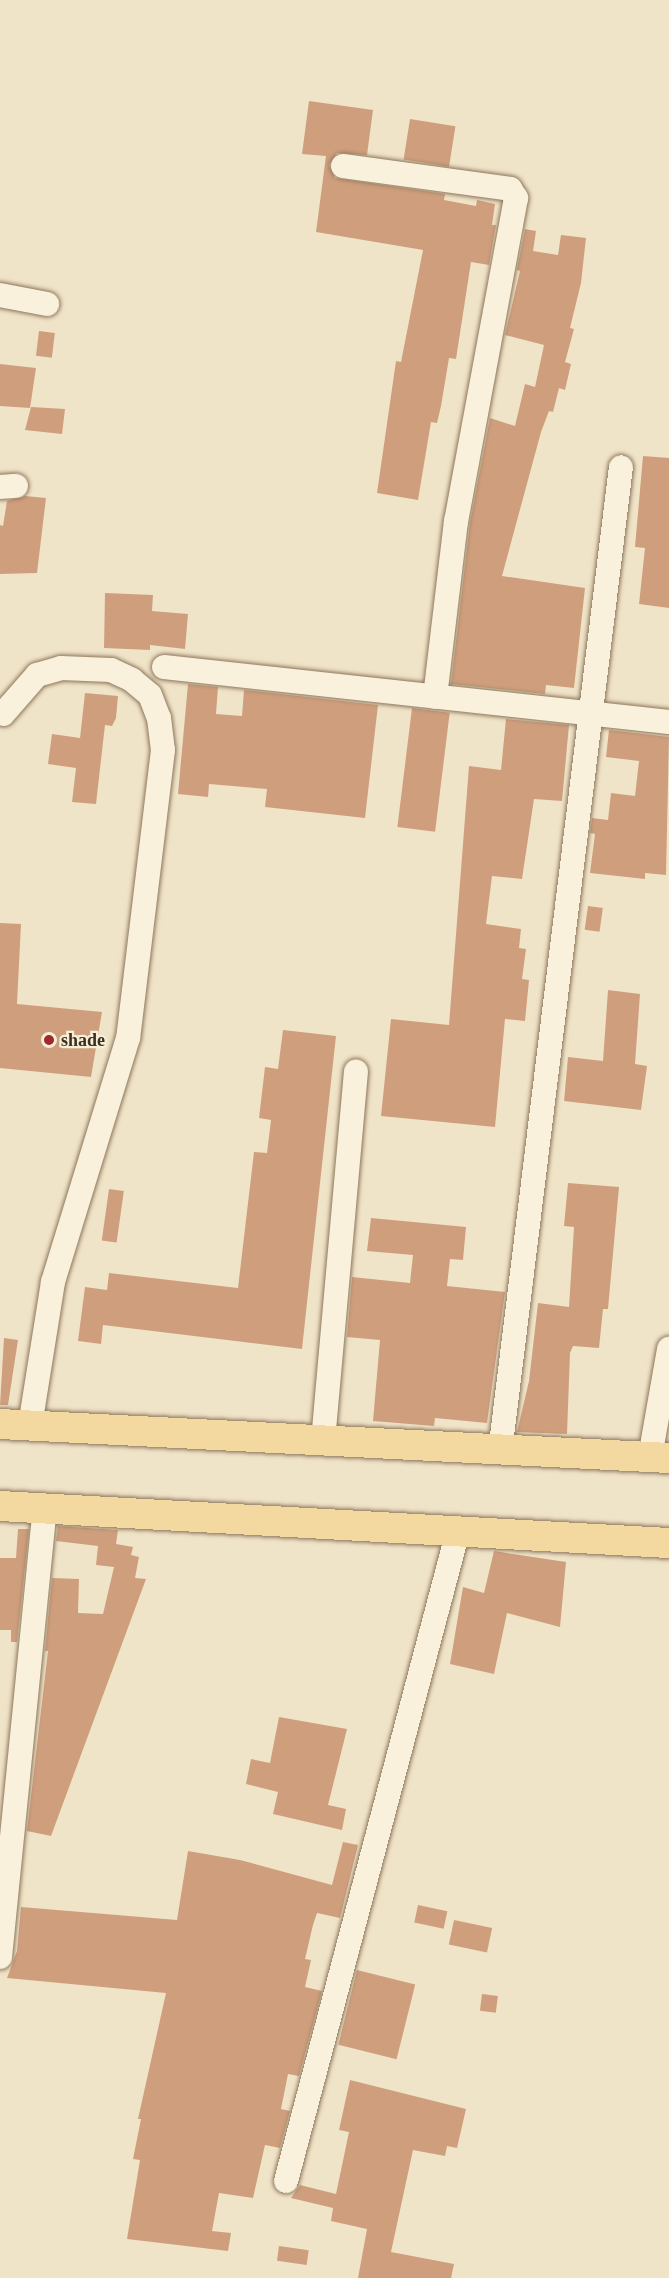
<!DOCTYPE html>
<style>
body{margin:0}
#map{position:relative;width:669px;height:2278px;overflow:hidden;background:#f0e4c8;font-family:Georgia,serif}
div>[style]{position:absolute}
.building>*{inset:0;background:#cf9f7d;transform-origin:0 0}
.roads{filter:drop-shadow(0 0 2px #8d765c) drop-shadow(0 0 2px #8d765c)}
.minor>*{height:24px;margin:-12px;padding:0 12px;transform-origin:12px;border-radius:12px;background:#faf1dc}
.major>*{height:30px;margin:-15px;padding:0 15px;transform-origin:15px;border-radius:15px;background:#f3d9a0}
.dots>*{width:16px;height:16px;translate:-50% -50%;box-sizing:border-box;border:3px solid #f7eed8;border-radius:50%}
span{translate:-50% -50%;white-space:nowrap;text-align:center;line-height:1.15;-webkit-text-stroke:4.5px #f7eed8;paint-order:stroke}
.poi-label{font-size:18px;color:#3d2e20;font-weight:700}
.left{translate:0 -50%;text-align:left}
</style>
<div id="map">
<div class="building">
<div style="clip-path:polygon(309px 101px,373px 110px,367px 155px,337px 153px,329px 165px,335px 178px,445px 194px,444px 200px,476px 206px,477px 200px,495px 204px,492px 225px,496px 225px,489px 265px,471px 262px,456px 359px,449px 358px,441px 406px,437px 423px,431px 422px,418px 500px,377px 493px,396px 361px,401px 362px,423px 250px,316px 232px,326px 156px,302px 154px)"></div>
<div style="left:410px;top:119px;width:46px;height:41px;rotate:9deg"></div>
<div style="clip-path:polygon(525px 229px,536px 231px,533px 251px,558px 255px,561px 235px,586px 238px,581px 283px,570px 328px,574px 329px,565px 362px,571px 364px,565px 390px,559px 388px,553px 412px,549px 411px,541px 432px,502px 576px,585px 588px,574px 688px,546px 685px,545px 694px,451px 684px,470px 523px,490px 418px,515px 426px,525px 384px,535px 387px,544px 345px,505px 335px,520px 271px,517px 270px)"></div>
<div style="left:39px;top:331px;width:16px;height:25px;rotate:7deg"></div>
<div style="clip-path:polygon(0 364px,36px 368px,30px 408px,0 406px)"></div>
<div style="clip-path:polygon(31px 407px,65px 409px,62px 434px,25px 430px)"></div>
<div style="clip-path:polygon(643px 456px,669px 458px,669px 608px,639px 604px,645px 548px,635px 547px)"></div>
<div style="clip-path:polygon(25px 496px,46px 498px,37px 573px,0 574px,0 525px,3px 526px,7px 501px)"></div>
<div style="clip-path:polygon(105px 593px,153px 595px,152px 611px,188px 614px,185px 649px,150px 645px,150px 650px,104px 648px)"></div>
<div style="clip-path:polygon(188px 684px,218px 687px,216px 714px,242px 716px,244px 690px,378px 705px,365px 818px,265px 807px,267px 789px,209px 784px,208px 797px,178px 794px)"></div>
<div style="clip-path:polygon(85px 693px,118px 696px,116px 718px,112px 726px,105px 725px,96px 804px,72px 802px,76px 768px,48px 764px,52px 734px,80px 738px)"></div>
<div style="left:412px;top:708px;width:38px;height:120px;rotate:7deg"></div>
<div style="clip-path:polygon(506px 719px,569px 725px,562px 801px,534px 799px,522px 879px,492px 876px,486px 924px,521px 929px,519px 948px,526px 949px,522px 979px,529px 980px,525px 1021px,505px 1019px,495px 1127px,381px 1116px,391px 1019px,449px 1025px,469px 766px,501px 770px)"></div>
<div style="clip-path:polygon(609px 730px,669px 737px,666px 875px,645px 873px,645px 879px,590px 873px,595px 834px,590px 833px,592px 818px,608px 820px,611px 793px,635px 796px,639px 761px,606px 757px)"></div>
<div style="left:588px;top:906px;width:15px;height:24px;rotate:8deg"></div>
<div style="clip-path:polygon(0 923px,21px 924px,17px 1004px,102px 1012px,91px 1077px,0 1068px)"></div>
<div style="clip-path:polygon(608px 990px,640px 994px,635px 1064px,647px 1066px,641px 1110px,564px 1101px,568px 1057px,603px 1061px)"></div>
<div style="clip-path:polygon(283px 1030px,336px 1036px,302px 1349px,103px 1325px,101px 1344px,78px 1341px,85px 1287px,107px 1290px,109px 1273px,238px 1288px,254px 1152px,267px 1153px,271px 1120px,259px 1118px,265px 1067px,278px 1069px)"></div>
<div style="clip-path:polygon(568px 1183px,619px 1187px,608px 1309px,603px 1309px,599px 1348px,573px 1346px,570px 1353px,567px 1434px,517px 1432px,529px 1381px,538px 1303px,569px 1307px,574px 1227px,564px 1226px)"></div>
<div style="left:109px;top:1189px;width:15px;height:52px;rotate:8deg"></div>
<div style="clip-path:polygon(371px 1218px,466px 1227px,463px 1260px,450px 1259px,447px 1286px,505px 1292px,487px 1423px,435px 1418px,434px 1426px,373px 1421px,380px 1340px,347px 1337px,352px 1277px,410px 1283px,413px 1255px,367px 1251px)"></div>
<div style="clip-path:polygon(4px 1338px,18px 1340px,8px 1405px,0 1405px)"></div>
<div style="clip-path:polygon(58px 1526px,118px 1530px,116px 1544px,133px 1547px,131px 1555px,139px 1557px,135px 1578px,146px 1579px,51px 1836px,27px 1831px,48px 1651px,45px 1651px,52px 1578px,79px 1579px,78px 1613px,103px 1614px,114px 1567px,96px 1565px,98px 1546px,56px 1541px)"></div>
<div style="clip-path:polygon(18px 1529px,29px 1529px,17px 1642px,11px 1642px,11px 1630px,0 1630px,0 1558px,16px 1558px)"></div>
<div style="clip-path:polygon(494px 1551px,566px 1562px,560px 1627px,507px 1613px,494px 1674px,450px 1664px,463px 1587px,484px 1593px)"></div>
<div style="clip-path:polygon(279px 1717px,347px 1729px,328px 1805px,346px 1809px,342px 1830px,273px 1814px,278px 1792px,246px 1784px,251px 1759px,270px 1763px)"></div>
<div style="clip-path:polygon(343px 1842px,358px 1845px,340px 1918px,317px 1913px,313px 1925px,305px 1959px,311px 1960px,305px 1987px,322px 1991px,299px 2076px,288px 2074px,281px 2109px,290px 2111px,280px 2148px,265px 2145px,253px 2198px,219px 2193px,212px 2231px,231px 2233px,228px 2251px,127px 2239px,140px 2160px,133px 2159px,141px 2119px,138px 2119px,166px 1993px,7px 1978px,17px 1951px,21px 1907px,177px 1920px,188px 1851px,240px 1860px,332px 1885px)"></div>
<div style="left:418px;top:1905px;width:30px;height:18px;rotate:12deg"></div>
<div style="left:454px;top:1920px;width:39px;height:25px;rotate:12deg"></div>
<div style="left:357px;top:1970px;width:60px;height:77px;rotate:14deg"></div>
<div style="left:482px;top:1994px;width:16px;height:17px;rotate:7deg"></div>
<div style="clip-path:polygon(350px 2080px,466px 2109px,457px 2148px,447px 2146px,445px 2156px,413px 2150px,391px 2252px,454px 2264px,451px 2278px,358px 2278px,367px 2229px,331px 2221px,333px 2208px,291px 2198px,300px 2185px,336px 2194px,349px 2132px,339px 2130px)"></div>
<div style="left:279px;top:2246px;width:30px;height:15px;rotate:8deg"></div>
</div>
<div class="roads">
<div class="minor">
<div style="left:343px;top:166px;width:169px;rotate:7.8deg"></div>
<div style="left:510px;top:189px;width:11px;rotate:56deg"></div>
<div style="left:516px;top:198px;width:329px;rotate:100.5deg"></div>
<div style="left:456px;top:521px;width:177px;rotate:96.8deg"></div>
<div style="left:0;top:295px;width:48px;rotate:10.8deg"></div>
<div style="left:0;top:487px;width:16px;rotate:-4deg"></div>
<div style="left:164px;top:667px;width:508px;rotate:6.22deg"></div>
<div style="left:3px;top:714px;width:52px;rotate:-48.9deg"></div>
<div style="left:37px;top:675px;width:25px;rotate:-16deg"></div>
<div style="left:61px;top:668px;width:50px;rotate:2.3deg"></div>
<div style="left:111px;top:670px;width:23px;rotate:25deg"></div>
<div style="left:132px;top:680px;width:23px;rotate:40deg"></div>
<div style="left:150px;top:695px;width:25px;rotate:69deg"></div>
<div style="left:159px;top:718px;width:32px;rotate:83deg"></div>
<div style="left:163px;top:750px;width:290px;rotate:96.9deg"></div>
<div style="left:128px;top:1038px;width:255px;rotate:107.1deg"></div>
<div style="left:53px;top:1282px;width:145px;rotate:99.1deg"></div>
<div style="left:323px;top:1441px;width:371px;rotate:-84.9deg"></div>
<div style="left:500px;top:1452px;width:992px;rotate:-83deg"></div>
<div style="left:650px;top:1457px;width:110px;rotate:-80deg"></div>
<div style="left:0;top:1957px;width:450px;rotate:-84.3deg"></div>
<div style="left:286px;top:2181px;width:672px;rotate:-75.18deg"></div>
</div>
<div class="major">
<div style="left:0;top:1424px;width:670px;rotate:2.91deg"></div>
<div style="left:0;top:1506px;width:670px;rotate:3.17deg"></div>
</div>
</div>
<div class="dots">
<div style="left:49px;top:1040px;background:#9e2a2b"></div>
</div>
<div class="poi-label">
<span class="left" style="left:61px;top:1040px">shade</span>
</div>
</div>
